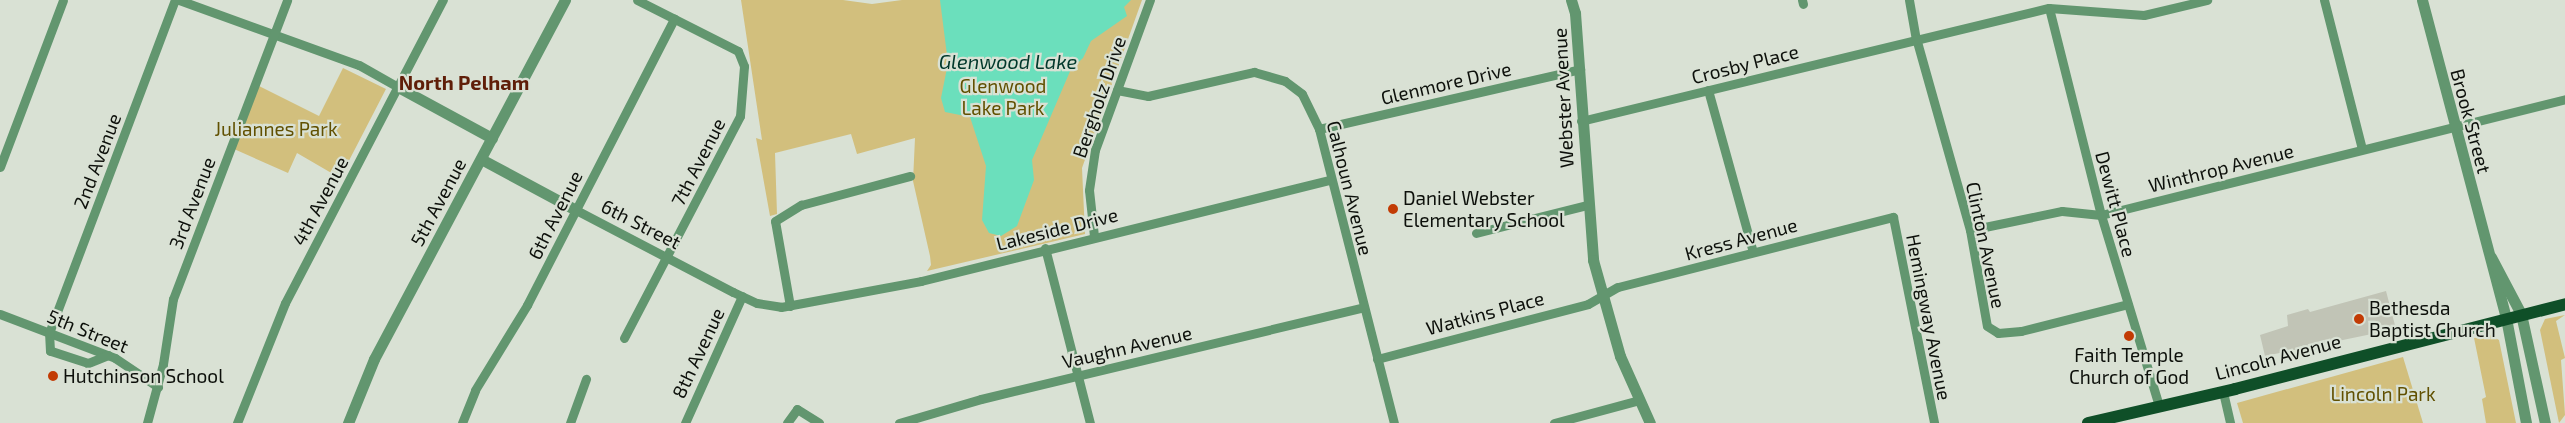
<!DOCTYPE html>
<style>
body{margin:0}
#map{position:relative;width:2565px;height:423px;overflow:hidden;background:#d9e1d4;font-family:"Exo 2",sans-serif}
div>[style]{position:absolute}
.green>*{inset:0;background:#d2bf7d}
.water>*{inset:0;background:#6bdfbc}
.building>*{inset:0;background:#c1c4b6}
.minor>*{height:9px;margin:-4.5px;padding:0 4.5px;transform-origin:4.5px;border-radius:4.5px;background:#62966f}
.tertiary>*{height:11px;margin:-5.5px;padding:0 5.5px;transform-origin:5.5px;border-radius:5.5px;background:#62966f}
.primary>*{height:12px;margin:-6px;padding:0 6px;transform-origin:6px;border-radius:6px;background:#0f4f28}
.dots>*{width:14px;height:14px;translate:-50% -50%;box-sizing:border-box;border:2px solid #d9e1d4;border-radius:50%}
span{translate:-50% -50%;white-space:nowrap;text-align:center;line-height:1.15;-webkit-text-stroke:4.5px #d9e1d4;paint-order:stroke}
.street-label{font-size:19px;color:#0d100b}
.park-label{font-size:19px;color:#615001}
.poi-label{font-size:19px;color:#0d100b}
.left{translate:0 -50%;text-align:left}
.water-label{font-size:20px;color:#01382b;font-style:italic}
.neighbourhood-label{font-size:20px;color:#5f1e08;font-weight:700}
</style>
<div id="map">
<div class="green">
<div style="clip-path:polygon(741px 0,843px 0,872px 4px,902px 0,1142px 0,1082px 168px,1085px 234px,927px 271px,931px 265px,930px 256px,913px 181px,915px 138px,857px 154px,851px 134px,775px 153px,777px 214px,770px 216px,756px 138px,762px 140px)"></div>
<div style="clip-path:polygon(343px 68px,386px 89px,340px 178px,297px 153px,288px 173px,234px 149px,259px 86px,319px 116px)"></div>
<div style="clip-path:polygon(2565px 315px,2556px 321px,2565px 358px,2561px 360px,2565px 415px,2559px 423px,2540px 330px,2545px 319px)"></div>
<div style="clip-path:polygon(2490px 335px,2499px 340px,2516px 423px,2486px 423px,2482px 399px,2486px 397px,2474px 338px)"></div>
<div style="clip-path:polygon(2403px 357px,2423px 423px,2243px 423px,2237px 403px)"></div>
</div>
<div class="water">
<div style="clip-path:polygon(940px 0,1131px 0,1124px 7px,1127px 16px,1091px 41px,1083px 58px,1071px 69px,1032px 160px,1034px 180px,1017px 226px,1001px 236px,989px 233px,982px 220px,986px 166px,970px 117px,945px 112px,941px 98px,948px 63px)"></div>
</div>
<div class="building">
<div style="clip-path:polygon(2386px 291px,2396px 329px,2265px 356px,2260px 335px,2288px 326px,2287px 315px,2308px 309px,2310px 312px)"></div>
</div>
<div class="minor">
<div style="left:179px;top:0;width:191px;rotate:19.9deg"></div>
<div style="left:359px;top:65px;width:45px;rotate:29.4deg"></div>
<div style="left:1802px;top:0;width:4px;rotate:76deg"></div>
<div style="left:1909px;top:0;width:39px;rotate:80deg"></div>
<div style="left:1916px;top:38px;width:199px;rotate:74.3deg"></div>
<div style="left:1970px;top:230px;width:97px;rotate:80deg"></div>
<div style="left:1987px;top:326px;width:13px;rotate:32deg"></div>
<div style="left:1998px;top:333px;width:23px;rotate:-5deg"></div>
<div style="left:2021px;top:331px;width:110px;rotate:-14.2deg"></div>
<div style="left:2324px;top:0;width:154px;rotate:75.7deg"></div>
<div style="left:2049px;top:8px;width:213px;rotate:75.9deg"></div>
<div style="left:2101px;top:215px;width:200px;rotate:73.1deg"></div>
<div style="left:1117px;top:90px;width:32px;rotate:11deg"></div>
<div style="left:1148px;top:96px;width:109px;rotate:-12.8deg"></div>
<div style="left:1254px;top:72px;width:32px;rotate:16deg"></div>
<div style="left:1285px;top:81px;width:21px;rotate:37deg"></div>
<div style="left:1302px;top:94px;width:39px;rotate:64deg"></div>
<div style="left:1319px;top:129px;width:303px;rotate:75.7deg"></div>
<div style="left:1708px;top:90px;width:168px;rotate:74.5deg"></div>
<div style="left:1581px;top:121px;width:481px;rotate:-13.6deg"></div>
<div style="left:2049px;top:8px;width:95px;rotate:4.2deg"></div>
<div style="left:2144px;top:15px;width:65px;rotate:-13.4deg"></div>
<div style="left:1319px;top:129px;width:268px;rotate:-12.9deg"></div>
<div style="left:0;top:167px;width:178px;rotate:-69.3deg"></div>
<div style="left:576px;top:210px;width:177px;rotate:27.6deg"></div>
<div style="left:733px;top:292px;width:26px;rotate:25deg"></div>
<div style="left:757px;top:303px;width:24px;rotate:9deg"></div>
<div style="left:781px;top:307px;width:142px;rotate:-10.5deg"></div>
<div style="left:921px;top:281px;width:421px;rotate:-13.9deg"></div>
<div style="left:1970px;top:230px;width:94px;rotate:-11.7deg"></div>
<div style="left:2062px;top:211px;width:39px;rotate:6deg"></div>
<div style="left:2101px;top:215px;width:478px;rotate:-14deg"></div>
<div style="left:1476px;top:233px;width:114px;rotate:-14.2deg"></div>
<div style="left:1094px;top:236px;width:46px;rotate:-96.2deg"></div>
<div style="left:1089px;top:190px;width:40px;rotate:-81.5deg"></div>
<div style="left:1095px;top:150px;width:160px;rotate:-69.9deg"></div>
<div style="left:1045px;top:248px;width:181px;rotate:75.6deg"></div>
<div style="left:790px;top:306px;width:86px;rotate:-100deg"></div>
<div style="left:775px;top:221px;width:31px;rotate:-32deg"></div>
<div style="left:801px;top:205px;width:113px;rotate:-14.9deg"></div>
<div style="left:0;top:314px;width:123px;rotate:20.9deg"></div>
<div style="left:115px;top:358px;width:52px;rotate:34deg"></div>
<div style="left:624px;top:338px;width:250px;rotate:-62.4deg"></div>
<div style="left:740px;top:116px;width:50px;rotate:-85.4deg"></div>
<div style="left:744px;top:66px;width:16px;rotate:-112deg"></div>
<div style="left:738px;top:51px;width:113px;rotate:-153.2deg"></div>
<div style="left:108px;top:355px;width:22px;rotate:158deg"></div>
<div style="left:88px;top:363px;width:40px;rotate:-162deg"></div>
<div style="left:50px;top:351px;width:18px;rotate:-93deg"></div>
<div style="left:49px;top:333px;width:356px;rotate:-69.3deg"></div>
<div style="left:1377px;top:359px;width:218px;rotate:-14.6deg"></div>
<div style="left:1588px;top:304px;width:34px;rotate:-30deg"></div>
<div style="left:1618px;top:287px;width:284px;rotate:-14.3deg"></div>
<div style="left:1893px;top:217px;width:210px;rotate:78.7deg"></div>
<div style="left:2223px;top:392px;width:32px;rotate:77deg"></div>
<div style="left:147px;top:423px;width:61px;rotate:-74.8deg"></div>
<div style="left:163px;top:364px;width:66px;rotate:-81.3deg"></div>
<div style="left:173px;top:299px;width:320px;rotate:-69.1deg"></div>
<div style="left:237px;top:423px;width:129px;rotate:-68.2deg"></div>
<div style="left:285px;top:303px;width:342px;rotate:-62.5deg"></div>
<div style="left:462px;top:423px;width:35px;rotate:-68deg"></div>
<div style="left:475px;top:390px;width:100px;rotate:-58.5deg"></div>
<div style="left:527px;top:305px;width:322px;rotate:-62.8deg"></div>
<div style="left:570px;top:423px;width:47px;rotate:-70deg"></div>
<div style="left:685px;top:423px;width:139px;rotate:-65.8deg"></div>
<div style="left:787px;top:423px;width:17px;rotate:-54deg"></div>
<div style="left:797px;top:409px;width:26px;rotate:32deg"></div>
<div style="left:899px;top:423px;width:85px;rotate:-16.3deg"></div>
<div style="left:981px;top:399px;width:393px;rotate:-13.5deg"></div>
<div style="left:1554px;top:423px;width:88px;rotate:-15.1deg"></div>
</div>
<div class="tertiary">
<div style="left:1571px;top:0;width:14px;rotate:73deg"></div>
<div style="left:1575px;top:13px;width:248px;rotate:85.8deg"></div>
<div style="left:1593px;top:260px;width:100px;rotate:74.3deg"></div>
<div style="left:1620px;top:356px;width:73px;rotate:65.9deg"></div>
<div style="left:2422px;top:0;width:329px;rotate:75.2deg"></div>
<div style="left:2506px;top:318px;width:107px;rotate:79.2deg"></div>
<div style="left:398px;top:87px;width:107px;rotate:28.5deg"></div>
<div style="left:481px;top:159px;width:108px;rotate:28.2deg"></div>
<div style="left:2491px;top:257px;width:64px;rotate:62.2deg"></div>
<div style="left:2521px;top:314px;width:112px;rotate:77.6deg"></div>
<div style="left:348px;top:423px;width:69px;rotate:-67.9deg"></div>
<div style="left:374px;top:359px;width:407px;rotate:-62deg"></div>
</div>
<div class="primary">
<div style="left:2088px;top:423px;width:151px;rotate:-13deg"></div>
<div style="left:2235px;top:389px;width:341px;rotate:-14.4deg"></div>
</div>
<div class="dots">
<div style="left:1393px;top:209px;background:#c23b04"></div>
<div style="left:2359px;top:319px;background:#c23b04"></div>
<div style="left:2129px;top:336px;background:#c23b04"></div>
<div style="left:53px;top:376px;background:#c23b04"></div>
</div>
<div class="street-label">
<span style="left:1745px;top:64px;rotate:-14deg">Crosby Place</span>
<span style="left:1446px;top:83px;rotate:-13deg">Glenmore Drive</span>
<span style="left:1099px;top:97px;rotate:-71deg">Bergholz Drive</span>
<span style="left:1563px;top:98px;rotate:-93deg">Webster Avenue</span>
<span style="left:2471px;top:121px;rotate:75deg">Brook Street</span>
<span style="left:97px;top:161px;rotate:-69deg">2nd Avenue</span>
<span style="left:698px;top:162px;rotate:-63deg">7th Avenue</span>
<span style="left:2221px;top:168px;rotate:-14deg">Winthrop Avenue</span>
<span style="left:1350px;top:188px;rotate:76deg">Calhoun Avenue</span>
<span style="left:320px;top:201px;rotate:-62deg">4th Avenue</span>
<span style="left:438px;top:202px;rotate:-62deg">5th Avenue</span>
<span style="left:192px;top:203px;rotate:-69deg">3rd Avenue</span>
<span style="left:2116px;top:204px;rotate:75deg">Dewitt Place</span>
<span style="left:555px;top:215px;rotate:-63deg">6th Avenue</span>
<span style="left:641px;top:224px;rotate:27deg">6th Street</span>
<span style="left:1057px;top:229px;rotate:-14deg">Lakeside Drive</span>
<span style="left:1741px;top:239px;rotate:-15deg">Kress Avenue</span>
<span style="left:1986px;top:245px;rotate:78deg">Clinton Avenue</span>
<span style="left:1485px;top:313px;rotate:-15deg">Watkins Place</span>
<span style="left:1929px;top:317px;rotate:79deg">Hemingway Avenue</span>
<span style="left:88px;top:331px;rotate:22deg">5th Street</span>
<span style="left:1127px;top:347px;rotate:-13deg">Vaughn Avenue</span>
<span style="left:698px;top:353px;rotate:-65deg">8th Avenue</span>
<span style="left:2278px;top:357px;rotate:-15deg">Lincoln Avenue</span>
</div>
<div class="park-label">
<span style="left:1003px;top:97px">Glenwood<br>Lake Park</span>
<span style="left:276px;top:129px">Juliannes Park</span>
<span style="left:2383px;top:394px">Lincoln Park</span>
</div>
<div class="poi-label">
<span class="left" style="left:1403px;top:209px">Daniel Webster<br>Elementary School</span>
<span class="left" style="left:2369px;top:319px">Bethesda<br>Baptist Church</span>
<span style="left:2129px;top:366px">Faith Temple<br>Church of God</span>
<span class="left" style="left:63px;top:376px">Hutchinson School</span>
</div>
<div class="water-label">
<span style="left:1008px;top:61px">Glenwood Lake</span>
</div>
<div class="neighbourhood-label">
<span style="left:464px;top:82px">North Pelham</span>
</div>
</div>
